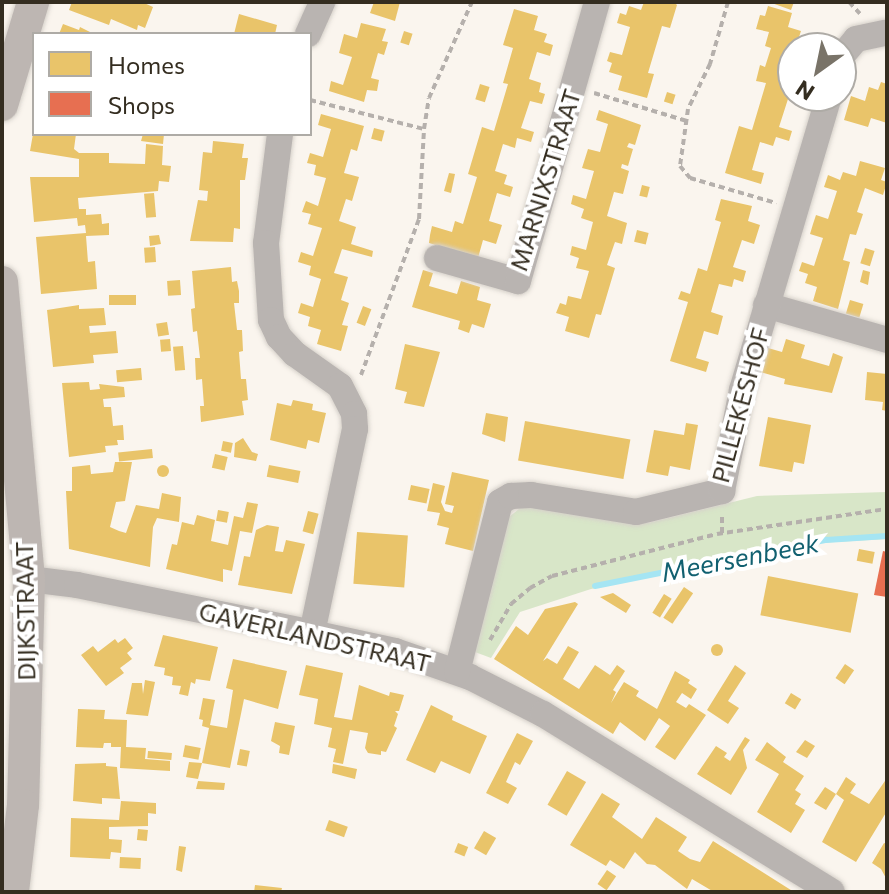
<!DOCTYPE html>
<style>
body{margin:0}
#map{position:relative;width:889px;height:894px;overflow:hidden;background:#faf5ee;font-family:Commissioner,sans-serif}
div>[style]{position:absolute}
.green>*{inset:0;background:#d8e6c8}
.homes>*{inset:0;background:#e9c46a;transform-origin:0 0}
.round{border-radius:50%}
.shops>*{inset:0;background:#e76f51}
.stream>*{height:6px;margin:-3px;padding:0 3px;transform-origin:3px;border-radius:3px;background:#a5e5f3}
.path>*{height:4px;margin-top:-2px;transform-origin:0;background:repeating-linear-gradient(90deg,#b5b0ac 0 6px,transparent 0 10px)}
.roads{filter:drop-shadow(0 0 2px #d6d1ca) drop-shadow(0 0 2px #d6d1ca)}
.minor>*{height:26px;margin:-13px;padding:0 13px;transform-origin:13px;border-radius:13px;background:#b9b4b1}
.major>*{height:32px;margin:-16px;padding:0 16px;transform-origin:16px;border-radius:16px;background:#bdb6b2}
span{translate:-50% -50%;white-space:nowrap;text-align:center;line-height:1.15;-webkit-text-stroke:8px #fff;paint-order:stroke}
.street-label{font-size:24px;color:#342d20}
.water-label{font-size:26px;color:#116070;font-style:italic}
.frame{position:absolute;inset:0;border:4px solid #342d20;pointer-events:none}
.legend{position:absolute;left:32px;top:32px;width:280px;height:104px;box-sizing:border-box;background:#fff;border:2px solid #aeaba6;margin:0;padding:10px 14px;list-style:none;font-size:24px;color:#342d20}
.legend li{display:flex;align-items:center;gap:16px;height:40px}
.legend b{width:40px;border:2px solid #aeaba6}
.north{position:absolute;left:777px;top:32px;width:80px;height:80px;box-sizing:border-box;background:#fff;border:2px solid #aeaba6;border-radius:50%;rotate:213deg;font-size:22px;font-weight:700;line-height:32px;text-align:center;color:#342d20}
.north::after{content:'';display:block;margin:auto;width:28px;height:36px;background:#797368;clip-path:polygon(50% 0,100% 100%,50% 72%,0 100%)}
</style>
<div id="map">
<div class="green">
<div style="clip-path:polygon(887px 492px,887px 539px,818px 543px,591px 589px,520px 612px,491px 658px,475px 652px,504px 521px,524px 505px,648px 523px,757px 496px)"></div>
</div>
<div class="homes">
<div style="clip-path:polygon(72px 2px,142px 2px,153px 7px,145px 28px,138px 25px,137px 30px,111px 19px,109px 25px,69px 10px)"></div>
<div style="clip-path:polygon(374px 2px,400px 2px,395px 21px,370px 13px)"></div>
<div style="clip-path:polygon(644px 2px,674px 2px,677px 5px,670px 28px,662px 26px,648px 73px,654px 74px,647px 98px,618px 90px,622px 76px,609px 72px,612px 63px,607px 61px,610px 52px,622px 55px,630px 27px,617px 23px,620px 13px,626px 15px,629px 6px,641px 10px)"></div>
<div style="clip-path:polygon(769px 2px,794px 2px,791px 10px)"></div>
<div style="clip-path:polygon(768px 6px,792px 13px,788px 27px,801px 31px,798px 40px,811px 44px,810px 48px,793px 48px,787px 78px,793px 80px,793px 96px,802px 96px,800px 103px,788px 99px,779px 127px,792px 131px,789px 141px,776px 137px,773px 146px,760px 142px,752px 170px,764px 173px,761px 184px,725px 173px,739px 126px,752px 130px,766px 83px,756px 81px,760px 65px,765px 67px,771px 48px,765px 46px,769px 32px,756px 29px,760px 15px,765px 16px)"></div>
<div style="clip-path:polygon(514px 9px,538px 16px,534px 30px,547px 34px,544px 42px,553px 45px,550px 56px,537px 52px,529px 79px,541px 83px,539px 92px,545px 94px,542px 104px,530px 101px,521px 128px,534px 132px,531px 142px,517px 138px,515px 148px,503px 144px,495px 171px,507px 175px,504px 184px,513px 187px,510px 197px,497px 193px,489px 221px,502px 225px,496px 244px,483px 240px,478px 258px,429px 243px,430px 235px,432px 226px,452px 232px,455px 221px,463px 224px,477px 177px,468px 174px,482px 127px,494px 131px,508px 84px,503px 83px,513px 48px,503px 45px)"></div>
<div style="clip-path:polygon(239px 14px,277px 25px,275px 34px,234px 34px)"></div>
<div style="clip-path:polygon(361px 23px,386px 29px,382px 41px,388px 42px,384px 55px,378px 53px,371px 78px,379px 80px,377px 91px,367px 90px,364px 102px,329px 91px,331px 81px,343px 85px,352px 57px,339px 53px,344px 34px,357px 38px)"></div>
<div style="clip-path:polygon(63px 24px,79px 30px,80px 27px,90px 32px,59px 34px)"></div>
<div style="left:404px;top:31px;width:9px;height:12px;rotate:18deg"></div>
<div style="clip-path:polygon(881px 82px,887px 84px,887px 123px,871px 118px,868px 127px,844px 120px,851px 96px,865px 101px,869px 87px,878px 90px)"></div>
<div style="left:480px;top:84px;width:10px;height:16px;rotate:17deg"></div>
<div style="left:667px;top:92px;width:9px;height:10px;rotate:18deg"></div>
<div style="clip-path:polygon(599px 110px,641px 125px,635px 145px,629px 143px,627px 147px,633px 149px,628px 166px,622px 164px,621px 168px,629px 171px,623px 194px,614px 192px,607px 216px,627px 223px,622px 244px,615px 242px,607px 265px,615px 268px,601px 315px,596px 314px,589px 338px,565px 331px,569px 317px,556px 313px,560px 303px,566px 305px,568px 296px,581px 299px,589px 271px,576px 268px,579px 258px,570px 255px,572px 246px,586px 250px,593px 222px,581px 218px,584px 209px,571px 204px,573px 195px,586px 199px,594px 171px,582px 168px,588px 149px,600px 152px,608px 124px,596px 120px)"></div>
<div style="clip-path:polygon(321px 114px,364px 126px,357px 151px,351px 149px,344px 173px,359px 177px,352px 201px,346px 199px,339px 221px,356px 227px,351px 244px,373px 251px,372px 257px,342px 249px,334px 273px,348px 277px,341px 300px,349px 303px,342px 325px,348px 326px,341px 351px,317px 344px,321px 330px,308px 326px,310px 317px,298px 313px,301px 303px,313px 307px,321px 279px,309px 275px,311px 266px,298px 262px,301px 252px,313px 256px,322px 228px,308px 224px,311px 214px,302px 212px,306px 201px,318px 206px,326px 178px,314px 175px,316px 165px,307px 163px,310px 153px,323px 157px,331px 129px,318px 125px)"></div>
<div style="left:374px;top:128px;width:11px;height:11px;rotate:15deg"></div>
<div style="clip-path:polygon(33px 134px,76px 134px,74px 149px,79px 153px,109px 153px,109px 163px,145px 164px,146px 144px,163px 146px,162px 165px,171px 166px,169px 182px,159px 181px,158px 191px,78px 198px,79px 209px,86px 209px,86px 215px,101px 214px,102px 224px,109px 223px,109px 235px,86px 236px,88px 262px,95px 261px,97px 289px,41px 294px,36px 237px,86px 233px,85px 225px,78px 226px,77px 218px,34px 222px,30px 177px,79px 177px,79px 159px,30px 151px)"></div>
<div style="clip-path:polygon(143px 134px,164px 134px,163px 144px,141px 141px)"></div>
<div style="clip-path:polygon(213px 141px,244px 144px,242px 158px,248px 158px,245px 180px,240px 180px,240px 229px,234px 228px,233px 242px,190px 241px,198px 200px,207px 201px,208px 191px,199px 190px,203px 152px,212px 153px)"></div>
<div style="clip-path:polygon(860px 161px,885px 168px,881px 180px,887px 182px,883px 195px,865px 188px,857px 212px,863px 214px,856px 235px,850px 234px,843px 260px,850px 262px,838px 309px,813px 301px,817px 287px,805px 283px,808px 274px,799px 271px,802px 262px,814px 266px,823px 238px,810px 234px,813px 224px,816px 215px,828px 219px,837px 191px,824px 187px,828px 175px,840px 180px,843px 172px,856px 176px)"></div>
<div style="clip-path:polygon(449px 173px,455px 174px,451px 193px,444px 191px)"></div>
<div style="left:642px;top:185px;width:8px;height:11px;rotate:14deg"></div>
<div style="left:154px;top:193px;width:24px;height:10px;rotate:85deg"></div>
<div style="clip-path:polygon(721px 199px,752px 206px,748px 221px,760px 225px,754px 244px,742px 240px,733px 267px,746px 271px,743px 282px,734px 279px,732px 287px,719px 284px,711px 312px,723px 316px,718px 335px,704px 331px,696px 358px,709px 362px,706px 372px,670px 361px,688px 302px,678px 299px,681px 291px,690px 294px,698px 268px,707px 271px,721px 222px,715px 220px)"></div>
<div style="left:637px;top:230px;width:12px;height:12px;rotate:14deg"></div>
<div style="clip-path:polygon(159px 235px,161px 244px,150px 246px,149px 236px)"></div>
<div style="left:155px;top:247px;width:15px;height:11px;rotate:86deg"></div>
<div style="left:865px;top:248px;width:10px;height:16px;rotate:17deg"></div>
<div style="clip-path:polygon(231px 267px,232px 282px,237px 281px,239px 291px,239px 303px,234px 303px,237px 330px,242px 330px,243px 351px,239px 352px,241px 379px,246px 379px,248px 400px,242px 401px,244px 415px,201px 422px,200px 406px,204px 406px,202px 379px,196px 380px,195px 358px,200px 358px,197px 331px,193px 332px,191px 309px,195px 308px,192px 271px)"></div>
<div style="clip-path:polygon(423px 270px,433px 273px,429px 286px,457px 294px,461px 281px,480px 287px,477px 300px,491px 304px,484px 328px,472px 324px,469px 333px,458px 329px,460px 321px,412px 307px)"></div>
<div style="clip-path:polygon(863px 270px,870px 272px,868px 285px,860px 282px)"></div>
<div style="left:180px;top:280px;width:15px;height:13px;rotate:86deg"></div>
<div style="left:136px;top:295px;width:10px;height:27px;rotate:90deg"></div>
<div style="left:850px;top:300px;width:14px;height:14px;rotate:17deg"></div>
<div style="clip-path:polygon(79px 305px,79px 309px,104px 308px,106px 325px,89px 326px,90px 333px,116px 331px,118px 353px,93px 355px,94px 363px,53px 367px,47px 310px)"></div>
<div style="left:363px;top:306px;width:9px;height:18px;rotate:21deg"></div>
<div style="left:167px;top:322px;width:13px;height:11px;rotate:81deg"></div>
<div style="left:170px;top:339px;width:12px;height:10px;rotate:85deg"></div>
<div style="clip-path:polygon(786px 339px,805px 345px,801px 358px,829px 366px,833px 353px,843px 357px,832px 393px,784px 384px,785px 379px,760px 372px,768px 348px,782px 352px)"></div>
<div style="clip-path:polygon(405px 344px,440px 352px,424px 407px,404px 403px,407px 392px,395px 389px)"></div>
<div style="left:183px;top:346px;width:24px;height:10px;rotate:85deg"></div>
<div style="left:141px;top:368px;width:12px;height:25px;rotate:85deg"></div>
<div style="clip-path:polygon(867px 372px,887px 374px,887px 411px,882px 410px,883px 402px,865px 400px)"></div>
<div style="clip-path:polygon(89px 382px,90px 390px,100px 389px,99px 384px,124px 387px,125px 397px,103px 399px,104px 407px,111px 407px,113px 426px,123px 425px,124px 440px,117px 440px,118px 445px,105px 446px,106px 452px,69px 457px,62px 383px)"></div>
<div style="clip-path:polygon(293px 400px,313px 404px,312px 410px,326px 413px,319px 443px,308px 440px,306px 449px,270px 440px,277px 403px,291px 406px)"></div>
<div style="clip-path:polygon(486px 413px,508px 417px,505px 442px,482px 434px)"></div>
<div style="clip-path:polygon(768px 417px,811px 425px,804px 464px,794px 462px,792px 472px,759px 466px)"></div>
<div style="left:525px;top:421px;width:107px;height:40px;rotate:10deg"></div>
<div style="clip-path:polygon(686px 423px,698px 425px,690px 470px,670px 466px,668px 476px,646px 472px,654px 430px,684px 435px)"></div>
<div style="clip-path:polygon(243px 438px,252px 452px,258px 454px,256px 461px,234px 457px,235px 443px)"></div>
<div style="left:223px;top:441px;width:10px;height:10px;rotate:11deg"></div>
<div style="left:152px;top:449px;width:9px;height:34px;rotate:84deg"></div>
<div style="left:215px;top:454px;width:13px;height:14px;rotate:13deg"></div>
<div style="clip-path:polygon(115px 462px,132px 462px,125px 501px,116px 502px,110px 527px,119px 531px,126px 533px,136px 505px,159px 509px,162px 493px,181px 497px,179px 522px,157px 518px,153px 527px,150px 567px,69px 549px,66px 491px,72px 491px,72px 467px,90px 465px,91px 474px,113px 472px)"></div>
<div style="left:269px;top:465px;width:32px;height:12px;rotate:11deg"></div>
<div class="round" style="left:157px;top:465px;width:12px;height:12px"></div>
<div style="clip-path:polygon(452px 472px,489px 480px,473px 551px,445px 544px,449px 528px,437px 525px,440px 513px,427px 511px,433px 483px,445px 486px,441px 502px,445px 511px,452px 513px,454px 506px,445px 504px)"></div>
<div style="left:411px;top:485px;width:19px;height:15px;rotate:12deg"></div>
<div style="clip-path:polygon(247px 502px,258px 504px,252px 533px,240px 531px,232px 571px,223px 569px,223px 582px,166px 569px,172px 544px,177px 545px,182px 522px,194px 525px,197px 515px,215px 520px,211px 541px,228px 545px,234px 516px,243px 518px)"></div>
<div style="left:218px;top:510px;width:11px;height:11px;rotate:10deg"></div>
<div style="left:308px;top:511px;width:11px;height:21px;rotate:15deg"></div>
<div style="clip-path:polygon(267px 525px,279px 527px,275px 551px,283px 552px,286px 540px,305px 544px,292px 594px,238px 585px,244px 556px,250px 557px,256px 530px)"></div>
<div style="left:357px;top:532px;width:51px;height:52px;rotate:4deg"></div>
<div style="left:859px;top:549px;width:16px;height:12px;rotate:11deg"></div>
<div style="left:768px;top:576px;width:92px;height:40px;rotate:11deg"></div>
<div style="left:684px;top:587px;width:11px;height:37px;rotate:34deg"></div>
<div style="clip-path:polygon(613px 593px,631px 605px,626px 613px,600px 597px)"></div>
<div style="left:664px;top:594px;width:9px;height:22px;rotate:32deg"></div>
<div style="clip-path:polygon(575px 602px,578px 604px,543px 661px,547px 658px,557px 664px,568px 646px,579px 652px,563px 679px,579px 689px,595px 665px,610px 675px,617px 665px,625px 671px,613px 690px,616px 692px,611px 703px,624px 682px,639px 691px,636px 696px,657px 709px,675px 671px,690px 680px,688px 683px,697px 689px,691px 699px,682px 693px,676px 702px,686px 708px,689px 704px,706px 715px,675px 760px,655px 747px,670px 726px,659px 718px,645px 741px,620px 722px,613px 734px,494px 659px,516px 626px,528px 635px,545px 609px)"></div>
<div style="clip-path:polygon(163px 635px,218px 647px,210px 681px,196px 679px,195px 684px,191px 682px,188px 696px,179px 694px,181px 686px,172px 685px,173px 677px,164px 675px,165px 668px,154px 666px)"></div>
<div style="clip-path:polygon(125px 638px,133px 648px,127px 653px,132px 659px,120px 668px,124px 673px,106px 686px,81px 655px,93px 646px,98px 652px,115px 639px,118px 643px)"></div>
<div class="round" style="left:711px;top:644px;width:12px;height:12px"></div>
<div style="clip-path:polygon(233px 659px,287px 671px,278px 709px,244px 699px,230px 768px,202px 763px,209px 728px,202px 726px,203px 720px,199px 719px,203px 698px,215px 700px,210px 725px,227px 728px,233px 690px,226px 688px)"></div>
<div style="left:845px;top:664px;width:11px;height:17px;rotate:34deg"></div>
<div style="clip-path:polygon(306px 665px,343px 673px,334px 717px,352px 720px,359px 685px,389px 696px,390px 692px,404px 695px,399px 711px,395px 711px,398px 714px,394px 726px,397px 728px,386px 752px,381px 751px,381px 755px,368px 753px,365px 748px,368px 733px,350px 730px,343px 764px,333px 762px,336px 749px,328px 747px,332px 728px,314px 724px,318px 699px,299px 695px)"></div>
<div style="clip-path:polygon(735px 665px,746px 673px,728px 701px,739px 708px,728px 724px,707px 710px)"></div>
<div style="clip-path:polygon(145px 680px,155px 682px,148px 716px,126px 714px,132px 683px,142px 683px,143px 694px)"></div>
<div style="left:791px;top:693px;width:12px;height:12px;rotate:31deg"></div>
<div style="clip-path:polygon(431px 705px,453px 716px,452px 720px,487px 736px,470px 774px,441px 761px,435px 773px,406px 760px)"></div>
<div style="clip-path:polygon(78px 709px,105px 710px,104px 719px,127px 720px,126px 747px,146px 748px,145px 759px,170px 761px,170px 771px,120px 768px,121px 747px,111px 747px,111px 743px,104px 743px,103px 748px,76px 747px)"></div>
<div style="clip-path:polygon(275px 722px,295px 726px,289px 755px,279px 753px,280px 746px,271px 741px)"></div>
<div style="clip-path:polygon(517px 733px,533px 741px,520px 765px,515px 762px,506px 782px,517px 788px,508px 804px,486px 793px)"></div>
<div style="clip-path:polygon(745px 737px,750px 740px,743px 750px,747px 768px,731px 795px,697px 774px,716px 746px,727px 753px,724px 757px,730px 761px)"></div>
<div style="clip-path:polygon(805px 740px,815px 746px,807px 758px,796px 752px)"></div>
<div style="clip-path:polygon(767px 742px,786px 757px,783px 762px,804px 776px,795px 790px,801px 794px,795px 804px,805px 810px,791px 833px,757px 812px,779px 774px,755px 760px)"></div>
<div style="left:185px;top:745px;width:16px;height:12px;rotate:11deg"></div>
<div style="left:240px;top:749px;width:10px;height:16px;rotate:11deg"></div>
<div style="left:148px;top:751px;width:24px;height:7px;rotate:5deg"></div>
<div style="clip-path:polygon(189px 762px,202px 763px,198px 779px,186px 777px)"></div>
<div style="clip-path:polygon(106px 763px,106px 766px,117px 767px,120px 799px,102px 798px,102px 804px,73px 801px,75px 764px)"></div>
<div style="clip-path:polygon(333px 764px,357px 769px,355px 779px,332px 773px)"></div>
<div style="left:567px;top:771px;width:22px;height:39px;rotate:30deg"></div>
<div style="clip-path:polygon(846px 777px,856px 784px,850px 793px,869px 804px,887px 778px,887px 811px,856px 862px,822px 842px,844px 800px,836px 794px,826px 810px,814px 803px,825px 787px,836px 794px)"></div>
<div style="clip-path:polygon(198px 781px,225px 783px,224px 790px,196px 789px)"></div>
<div style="clip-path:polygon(602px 793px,620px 804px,612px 817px,642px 839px,656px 817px,687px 837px,678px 851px,690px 859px,700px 862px,713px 841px,794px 892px,714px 892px,692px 879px,687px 889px,655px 865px,647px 864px,635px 852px,624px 869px,610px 860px,606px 866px,570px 845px)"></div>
<div style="clip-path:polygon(121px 801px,156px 803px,156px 814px,148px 813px,148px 826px,109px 827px,109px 839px,122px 840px,121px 853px,111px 852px,110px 859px,70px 857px,71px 818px,119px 820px)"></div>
<div style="left:329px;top:820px;width:20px;height:11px;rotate:20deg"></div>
<div style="left:138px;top:829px;width:10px;height:11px;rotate:6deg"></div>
<div style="left:484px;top:831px;width:14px;height:20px;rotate:30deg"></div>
<div style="left:458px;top:843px;width:11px;height:10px;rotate:22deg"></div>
<div style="clip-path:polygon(884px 843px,887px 844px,887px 880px,881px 869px,872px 863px)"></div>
<div style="clip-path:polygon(179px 846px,186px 847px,182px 872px,176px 870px)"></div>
<div style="left:120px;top:857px;width:21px;height:11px;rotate:3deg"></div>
<div style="left:607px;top:870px;width:11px;height:17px;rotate:34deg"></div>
<div style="clip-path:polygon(255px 885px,282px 888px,281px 892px,254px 892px)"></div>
</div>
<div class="shops">
<div style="clip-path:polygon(883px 551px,887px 552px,887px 597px,874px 595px)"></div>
</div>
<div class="stream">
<div style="left:595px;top:586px;width:236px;rotate:-11.3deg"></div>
<div style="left:826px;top:540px;width:61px;rotate:-3.8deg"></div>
</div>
<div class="path">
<div style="left:728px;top:2px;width:65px;rotate:106.2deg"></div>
<div style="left:710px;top:64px;width:50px;rotate:116.1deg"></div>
<div style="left:688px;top:109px;width:58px;rotate:98deg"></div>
<div style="left:680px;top:166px;width:16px;rotate:50deg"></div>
<div style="left:690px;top:178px;width:90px;rotate:16.2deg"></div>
<div style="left:849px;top:2px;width:16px;rotate:47deg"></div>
<div style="left:594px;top:93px;width:97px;rotate:16.8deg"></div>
<div style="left:310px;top:100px;width:118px;rotate:14.3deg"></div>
<div style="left:361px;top:375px;width:166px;rotate:-69.6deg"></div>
<div style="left:419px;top:219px;width:90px;rotate:-86.8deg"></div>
<div style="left:424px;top:129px;width:31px;rotate:-81deg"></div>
<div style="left:429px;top:98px;width:105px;rotate:-65.9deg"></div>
<div style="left:722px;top:533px;width:19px;rotate:-90deg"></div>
<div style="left:490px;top:640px;width:42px;rotate:-59.7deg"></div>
<div style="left:511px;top:604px;width:25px;rotate:-40deg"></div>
<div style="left:530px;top:588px;width:25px;rotate:-29deg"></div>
<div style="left:552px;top:576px;width:170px;rotate:-14.3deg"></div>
<div style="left:717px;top:534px;width:172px;rotate:-8.4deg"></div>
</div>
<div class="roads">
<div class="minor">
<div style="left:308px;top:34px;width:35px;rotate:-66deg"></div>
<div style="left:841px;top:57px;width:23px;rotate:-50deg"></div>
<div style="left:856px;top:39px;width:30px;rotate:-12deg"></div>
<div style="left:280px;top:134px;width:110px;rotate:97.3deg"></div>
<div style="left:266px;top:243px;width:77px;rotate:86.3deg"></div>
<div style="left:271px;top:320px;width:19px;rotate:65deg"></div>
<div style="left:279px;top:337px;width:23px;rotate:47deg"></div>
<div style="left:295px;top:354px;width:55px;rotate:35.4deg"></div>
<div style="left:340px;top:386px;width:31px;rotate:63deg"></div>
<div style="left:354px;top:414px;width:15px;rotate:86deg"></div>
<div style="left:355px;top:429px;width:208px;rotate:101.9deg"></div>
<div style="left:437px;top:258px;width:84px;rotate:15.9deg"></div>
<div style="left:518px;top:281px;width:290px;rotate:-74.2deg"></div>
<div style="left:766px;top:305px;width:126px;rotate:16.1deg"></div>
<div style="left:29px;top:579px;width:48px;rotate:7.1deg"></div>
<div style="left:77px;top:585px;width:240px;rotate:11.5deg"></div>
<div style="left:312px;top:633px;width:85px;rotate:12.2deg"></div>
<div style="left:395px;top:651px;width:79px;rotate:19.1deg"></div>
<div style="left:470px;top:677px;width:82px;rotate:26.9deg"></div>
<div style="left:543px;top:714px;width:339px;rotate:31.6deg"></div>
<div style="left:457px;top:672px;width:175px;rotate:-75.8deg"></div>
<div style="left:500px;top:502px;width:13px;rotate:-29deg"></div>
<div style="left:511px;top:496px;width:20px;rotate:-3deg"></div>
<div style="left:531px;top:495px;width:106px;rotate:9.2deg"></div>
<div style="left:636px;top:512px;width:89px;rotate:-13.7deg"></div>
<div style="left:722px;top:491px;width:103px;rotate:-78.8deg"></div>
<div style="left:742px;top:390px;width:307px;rotate:-73.5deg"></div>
</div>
<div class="major">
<div style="left:2px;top:105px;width:108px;rotate:-73.2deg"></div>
<div style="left:2px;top:282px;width:298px;rotate:84.8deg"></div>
<div style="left:29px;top:579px;width:226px;rotate:91.5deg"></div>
<div style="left:23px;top:805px;width:88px;rotate:96.6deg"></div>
</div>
</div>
<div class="street-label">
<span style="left:545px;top:180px;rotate:-73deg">MARNIXSTRAAT</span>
<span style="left:740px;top:405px;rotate:-75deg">PILLEKESHOF</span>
<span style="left:25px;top:611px;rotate:-91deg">DIJKSTRAAT</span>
<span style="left:315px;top:637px;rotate:13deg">GAVERLANDSTRAAT</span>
</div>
<div class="water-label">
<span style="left:740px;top:557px;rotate:-11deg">Meersenbeek</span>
</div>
<div class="frame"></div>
<ul class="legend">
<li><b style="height:22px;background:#e9c46a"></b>Homes</li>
<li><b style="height:22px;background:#e76f51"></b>Shops</li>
</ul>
<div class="north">N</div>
</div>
